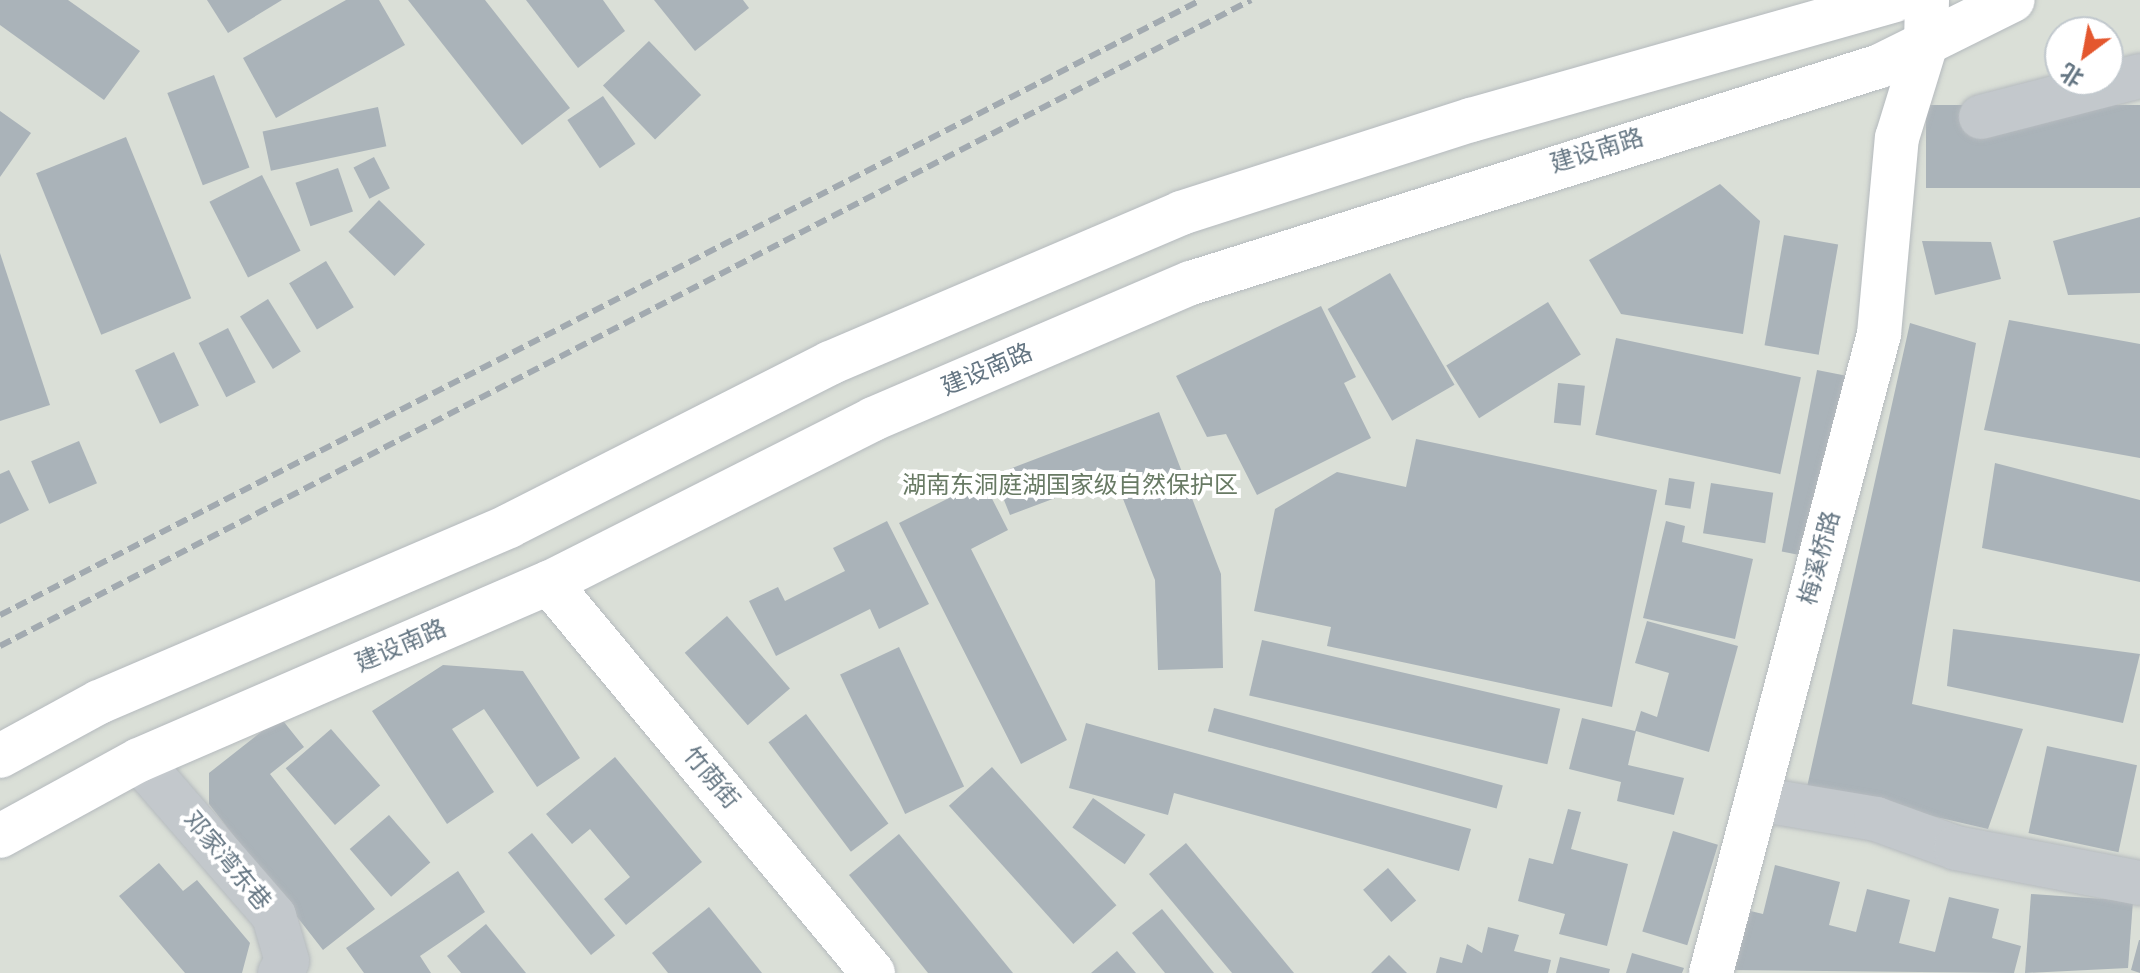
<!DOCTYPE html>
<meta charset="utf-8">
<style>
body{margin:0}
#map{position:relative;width:2140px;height:973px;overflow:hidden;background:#fafaf8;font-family:"Work Sans","Noto Sans SC",sans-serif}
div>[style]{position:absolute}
.green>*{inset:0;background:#dadfd7}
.building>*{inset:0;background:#aab3b9;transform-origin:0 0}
.roads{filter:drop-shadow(0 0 2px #b5babe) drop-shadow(0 0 2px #b5babe)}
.minor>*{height:44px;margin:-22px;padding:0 22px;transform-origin:22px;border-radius:22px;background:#c3c8cc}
.major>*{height:44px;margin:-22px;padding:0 22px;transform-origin:22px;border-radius:22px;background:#fff}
.rail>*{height:6px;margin-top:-3px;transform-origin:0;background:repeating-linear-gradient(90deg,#a2aab0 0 12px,transparent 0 18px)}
span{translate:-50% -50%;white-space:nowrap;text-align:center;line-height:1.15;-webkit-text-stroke:8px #fff;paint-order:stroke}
.street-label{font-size:24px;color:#657683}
.park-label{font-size:24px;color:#687a64}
.north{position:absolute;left:2044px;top:16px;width:80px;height:80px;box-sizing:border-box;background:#fff;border:2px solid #c1c8cd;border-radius:50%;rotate:212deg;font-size:22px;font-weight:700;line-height:32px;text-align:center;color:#657683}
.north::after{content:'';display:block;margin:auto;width:28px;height:36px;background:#e4572e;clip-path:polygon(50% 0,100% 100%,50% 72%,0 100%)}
</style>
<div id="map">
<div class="green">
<div style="clip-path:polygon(evenodd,0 0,2140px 0,2140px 973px,0 973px,0 0,2060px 32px,2108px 32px,2108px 80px,2060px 80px,2060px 32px)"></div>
</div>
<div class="building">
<div style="clip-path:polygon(0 0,68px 0,140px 51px,104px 100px,0 25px)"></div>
<div style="clip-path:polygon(207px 0,282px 0,228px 33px)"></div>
<div style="clip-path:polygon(346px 0,379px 0,405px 45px,276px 118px,243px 58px)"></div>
<div style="clip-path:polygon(408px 0,485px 0,570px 108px,522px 145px)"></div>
<div style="clip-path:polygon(526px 0,603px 0,625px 31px,578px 68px)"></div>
<div style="clip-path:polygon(654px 0,743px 0,749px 8px,695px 51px)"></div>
<div style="left:649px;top:41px;width:75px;height:64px;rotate:46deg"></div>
<div style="left:214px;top:75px;width:99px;height:50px;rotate:69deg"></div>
<div style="left:603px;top:96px;width:58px;height:43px;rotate:56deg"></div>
<div style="left:2140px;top:105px;width:83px;height:214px;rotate:90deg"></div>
<div style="left:378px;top:107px;width:40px;height:118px;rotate:78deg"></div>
<div style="clip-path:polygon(0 111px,31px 133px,0 177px)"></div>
<div style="left:126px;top:137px;width:174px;height:97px;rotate:68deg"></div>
<div style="left:374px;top:157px;width:35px;height:23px;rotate:63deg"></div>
<div style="left:338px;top:168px;width:46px;height:45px;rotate:71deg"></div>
<div style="left:262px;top:175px;width:85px;height:59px;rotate:63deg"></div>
<div style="clip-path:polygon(1720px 184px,1760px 221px,1743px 334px,1621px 314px,1589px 260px)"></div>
<div style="left:379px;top:200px;width:64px;height:44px;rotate:44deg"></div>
<div style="clip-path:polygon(2140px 217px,2140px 293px,2068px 295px,2053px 241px)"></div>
<div style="left:1784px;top:235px;width:55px;height:112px;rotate:10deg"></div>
<div style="clip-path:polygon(1922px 241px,1991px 242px,2001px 279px,1935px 295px)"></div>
<div style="clip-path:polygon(0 253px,50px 405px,0 421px)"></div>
<div style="left:326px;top:261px;width:54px;height:43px;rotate:59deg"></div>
<div style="left:1390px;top:273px;width:129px;height:72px;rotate:60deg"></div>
<div style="left:268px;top:299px;width:62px;height:33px;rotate:58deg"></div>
<div style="left:1548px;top:302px;width:62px;height:120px;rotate:58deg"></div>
<div style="clip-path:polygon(1321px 306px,1356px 377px,1344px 383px,1371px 438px,1257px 495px,1226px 434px,1207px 437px,1176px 376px)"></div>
<div style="clip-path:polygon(2009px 320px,2140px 344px,2140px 458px,1984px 430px)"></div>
<div style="clip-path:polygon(1910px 323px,1976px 343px,1912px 704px,2023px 729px,1988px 829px,1807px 787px)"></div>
<div style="left:228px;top:328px;width:61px;height:33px;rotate:63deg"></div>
<div style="left:1616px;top:338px;width:189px;height:99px;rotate:12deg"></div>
<div style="left:174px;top:352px;width:59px;height:43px;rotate:65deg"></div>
<div style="left:1817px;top:370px;width:31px;height:185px;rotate:11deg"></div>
<div style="left:1558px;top:383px;width:27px;height:40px;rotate:6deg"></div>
<div style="clip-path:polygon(1159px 412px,1221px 574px,1223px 668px,1158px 670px,1155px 580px,1114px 476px,1010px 515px,994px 475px)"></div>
<div style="clip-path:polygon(1416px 439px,1657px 490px,1612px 707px,1327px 646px,1331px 627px,1254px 611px,1275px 509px,1337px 472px,1406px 487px)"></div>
<div style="left:79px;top:441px;width:46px;height:52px;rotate:67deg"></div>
<div style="clip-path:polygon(1995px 463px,2140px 500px,2140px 582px,1982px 548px)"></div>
<div style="clip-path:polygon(9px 470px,29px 510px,0 524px,0 474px)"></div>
<div style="left:1669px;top:478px;width:26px;height:27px;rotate:9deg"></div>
<div style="clip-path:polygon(983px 481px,1008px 530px,971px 549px,1067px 740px,1021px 764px,899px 523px)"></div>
<div style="left:1711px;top:483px;width:63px;height:51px;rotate:9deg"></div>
<div style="clip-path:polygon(887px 521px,929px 604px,879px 629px,870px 609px,776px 656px,749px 601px,778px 587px,785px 601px,845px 571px,833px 548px)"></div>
<div style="clip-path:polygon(1666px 521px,1685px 526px,1682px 542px,1753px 559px,1735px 639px,1643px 618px)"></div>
<div style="left:727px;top:616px;width:96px;height:56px;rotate:49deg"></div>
<div style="clip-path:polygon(1647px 621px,1738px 646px,1709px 752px,1636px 731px,1628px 765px,1684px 778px,1674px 815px,1617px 801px,1621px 782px,1569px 769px,1582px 718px,1635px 731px,1641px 711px,1657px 717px,1669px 673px,1635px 663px)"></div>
<div style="clip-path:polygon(1953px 629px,2140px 654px,2123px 723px,1947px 686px)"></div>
<div style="left:1262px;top:640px;width:306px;height:57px;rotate:13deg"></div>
<div style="left:899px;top:647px;width:154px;height:65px;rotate:65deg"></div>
<div style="clip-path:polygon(443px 665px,523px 671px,580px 758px,537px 787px,484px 709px,452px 729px,494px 792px,447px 824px,372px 711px)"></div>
<div style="left:1214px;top:708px;width:299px;height:24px;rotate:15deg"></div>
<div style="left:806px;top:714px;width:137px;height:47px;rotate:53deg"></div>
<div style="clip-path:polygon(280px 717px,304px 747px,270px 774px,375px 909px,323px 950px,209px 804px,209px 773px)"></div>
<div style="clip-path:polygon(1086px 723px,1471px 829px,1459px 871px,1174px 793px,1168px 815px,1069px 788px)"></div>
<div style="left:331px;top:729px;width:75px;height:60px;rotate:49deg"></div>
<div style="left:2047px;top:746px;width:92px;height:89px;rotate:12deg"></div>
<div style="clip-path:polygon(615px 757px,702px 862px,626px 925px,604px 899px,630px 877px,590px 829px,572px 844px,546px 814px)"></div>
<div style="left:992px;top:767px;width:186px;height:58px;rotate:48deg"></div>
<div style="left:1093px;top:798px;width:64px;height:36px;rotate:35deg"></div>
<div style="clip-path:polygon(1568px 809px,1581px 812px,1571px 849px,1628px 864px,1607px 946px,1559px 934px,1565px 914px,1518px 901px,1529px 858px,1553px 864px)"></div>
<div style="left:389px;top:815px;width:63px;height:52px;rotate:49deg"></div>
<div style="left:1673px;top:831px;width:47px;height:105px;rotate:17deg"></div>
<div style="left:532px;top:833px;width:132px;height:31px;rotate:51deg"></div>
<div style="clip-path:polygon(899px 834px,1013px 973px,928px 973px,849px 875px)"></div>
<div style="clip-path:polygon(1186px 843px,1294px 973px,1232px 973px,1149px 874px)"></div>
<div style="clip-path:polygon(159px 863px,183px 891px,197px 880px,250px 943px,242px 973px,185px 973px,119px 896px)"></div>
<div style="clip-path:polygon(1775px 865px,1840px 882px,1829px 925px,1856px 932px,1867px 889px,1910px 900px,1899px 943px,1935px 952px,1949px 897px,1999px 909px,1992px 938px,2021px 946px,2014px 973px,1726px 970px,1742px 909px,1763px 914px)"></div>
<div style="left:1388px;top:868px;width:43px;height:33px;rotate:49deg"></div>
<div style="clip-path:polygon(458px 871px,485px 912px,420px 956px,431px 973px,364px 973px,346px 948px)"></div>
<div style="clip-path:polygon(2031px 894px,2133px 901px,2128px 968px,2025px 973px)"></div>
<div style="clip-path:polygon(709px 907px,762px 973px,668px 973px,652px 953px)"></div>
<div style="clip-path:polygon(1162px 909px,1214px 973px,1165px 973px,1132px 933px)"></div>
<div style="clip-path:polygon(486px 924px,526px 973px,461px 973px,447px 956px)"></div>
<div style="clip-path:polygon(1488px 927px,1519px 935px,1514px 951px,1551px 960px,1548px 973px,1436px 973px,1440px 957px,1462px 963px,1467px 944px,1482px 953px)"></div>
<div style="clip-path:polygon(2139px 940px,2140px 940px,2140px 973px,2131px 970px)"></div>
<div style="clip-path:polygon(1117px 951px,1136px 973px,1091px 973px)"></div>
<div style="clip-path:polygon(1632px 953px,1684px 968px,1682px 973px,1626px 973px)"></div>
<div style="clip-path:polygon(1389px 955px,1407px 973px,1371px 973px)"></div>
<div style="clip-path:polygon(1560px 957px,1610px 969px,1609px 973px,1556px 973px)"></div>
</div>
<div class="roads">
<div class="minor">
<div style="left:1981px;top:117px;width:164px;rotate:-14.5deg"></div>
<div style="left:139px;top:760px;width:206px;rotate:49.1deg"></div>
<div style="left:274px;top:916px;width:47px;rotate:73.9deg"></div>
<div style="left:287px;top:961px;width:14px;rotate:120deg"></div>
<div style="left:1757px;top:799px;width:121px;rotate:9.5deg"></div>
<div style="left:1876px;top:819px;width:85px;rotate:19.9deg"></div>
<div style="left:1956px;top:848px;width:187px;rotate:10.8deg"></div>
</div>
<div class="major">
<div style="left:549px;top:583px;width:507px;rotate:50.28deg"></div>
<div style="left:0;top:756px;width:113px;rotate:-28.6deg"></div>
<div style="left:99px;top:702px;width:446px;rotate:-23.2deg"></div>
<div style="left:509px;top:526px;width:360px;rotate:-26.9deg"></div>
<div style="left:830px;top:363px;width:382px;rotate:-23.1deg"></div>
<div style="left:1181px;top:213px;width:305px;rotate:-17.8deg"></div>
<div style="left:1471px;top:120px;width:440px;rotate:-15.8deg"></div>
<div style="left:0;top:836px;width:158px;rotate:-28.7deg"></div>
<div style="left:139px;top:760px;width:447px;rotate:-23.4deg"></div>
<div style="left:549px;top:583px;width:363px;rotate:-26.8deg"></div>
<div style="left:873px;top:419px;width:346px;rotate:-23.2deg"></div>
<div style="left:1191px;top:283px;width:722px;rotate:-17.48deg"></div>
<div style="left:1880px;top:66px;width:148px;rotate:-26.4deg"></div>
<div style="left:1711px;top:973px;width:661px;rotate:-75.27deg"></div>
<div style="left:1879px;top:334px;width:197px;rotate:-84.8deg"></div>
<div style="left:1897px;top:138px;width:98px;rotate:-72.9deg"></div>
<div style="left:1926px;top:44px;width:44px;rotate:-88.7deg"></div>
</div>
</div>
<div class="rail">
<div style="left:0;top:615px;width:1349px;rotate:-27.12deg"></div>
<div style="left:0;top:646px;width:1408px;rotate:-27.31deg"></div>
</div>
<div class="street-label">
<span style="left:1597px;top:151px;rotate:-17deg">建设南路</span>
<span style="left:987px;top:370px;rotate:-23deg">建设南路</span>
<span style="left:1820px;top:558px;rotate:-75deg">梅溪桥路</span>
<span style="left:401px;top:646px;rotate:-23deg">建设南路</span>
<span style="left:711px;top:778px;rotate:50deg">竹荫街</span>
<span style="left:227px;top:861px;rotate:50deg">邓家湾东巷</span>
</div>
<div class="park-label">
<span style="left:1070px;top:486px">湖南东洞庭湖国家级自然保护区</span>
</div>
<div class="north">北</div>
</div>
